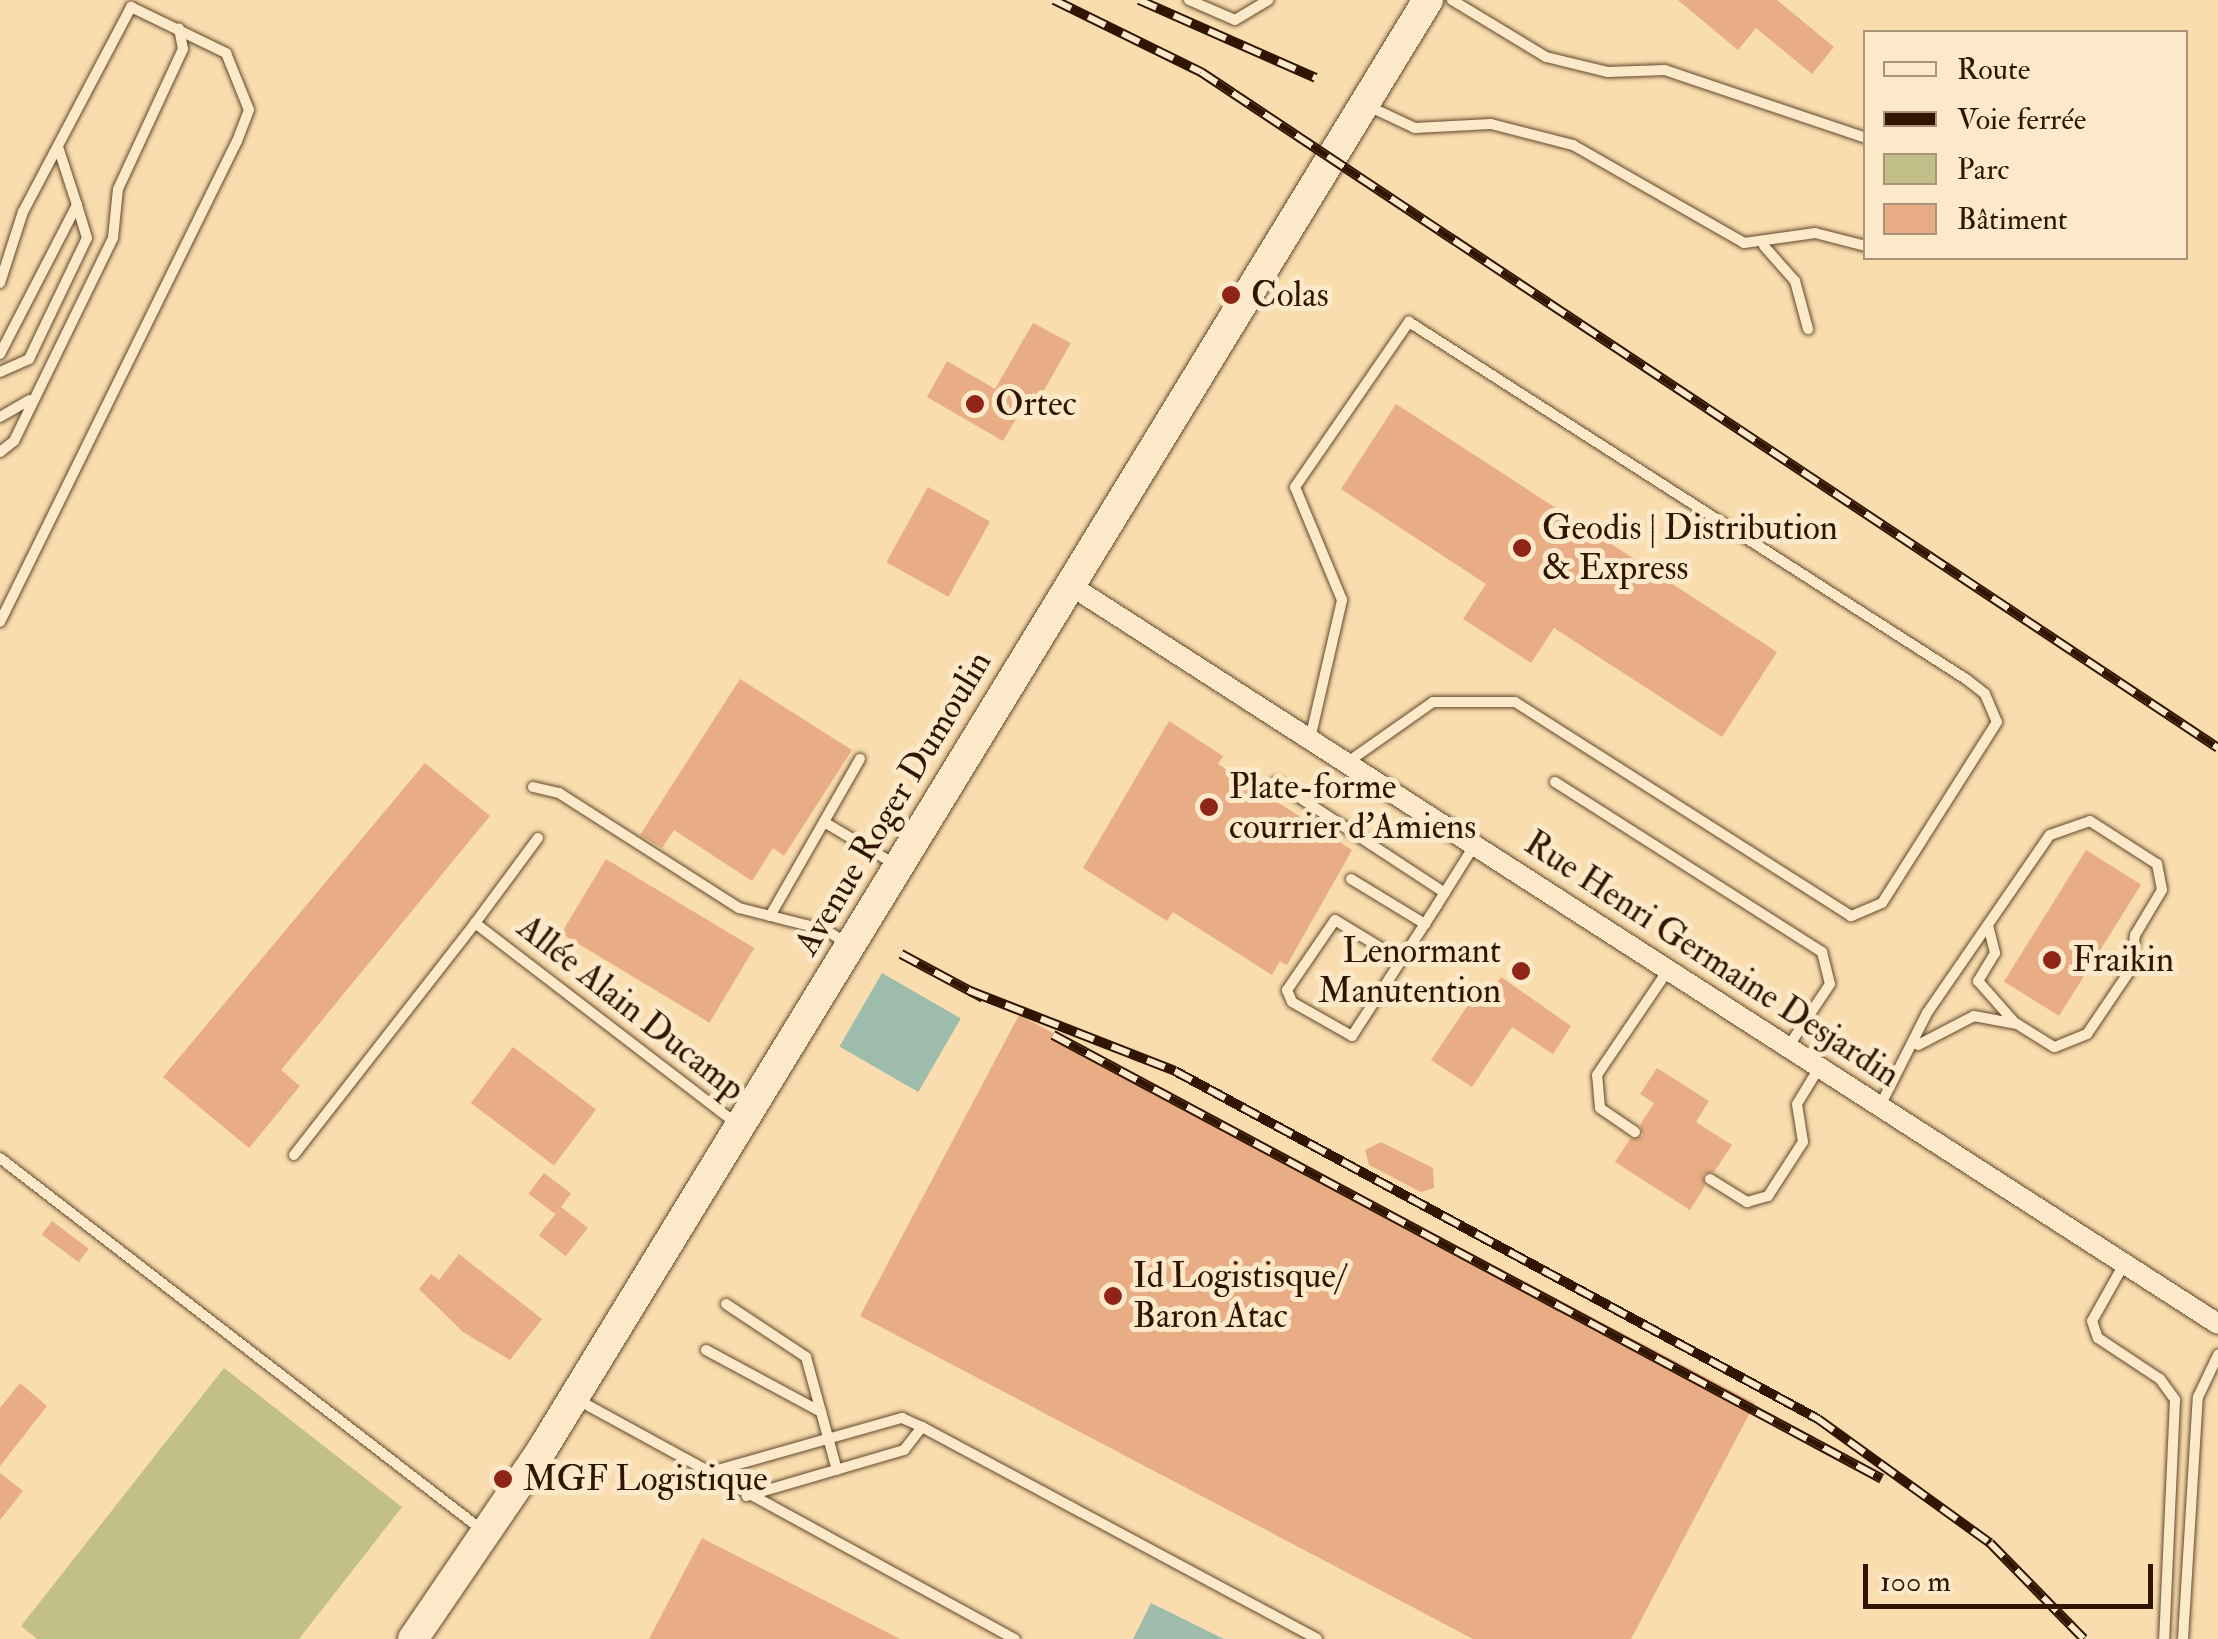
<!DOCTYPE html>
<meta charset="utf-8">
<style>
body{margin:0}
#map{position:relative;width:2218px;height:1639px;overflow:hidden;background:#f9ddae;font-family:"IM FELL Double Pica",serif}
div>[style]{position:absolute}
.green>*{inset:0;background:#c2c088}
.water>*{inset:0;background:#9ebcab;transform-origin:0 0}
.building>*{inset:0;background:#e8ad84;transform-origin:0 0}
.roads{filter:drop-shadow(0 0 2px #63472c) drop-shadow(0 0 2px #63472c)}
.service>*{height:10px;margin:-5px;padding:0 5px;transform-origin:5px;border-radius:5px;background:#fbe9ca}
.minor>*{height:20px;margin:-10px;padding:0 10px;transform-origin:10px;border-radius:10px;background:#fbe9ca}
.secondary>*{height:30px;margin:-15px;padding:0 15px;transform-origin:15px;border-radius:15px;background:#fbe9ca}
.rail>*{height:10px;margin-top:-5px;transform-origin:0;background:repeating-linear-gradient(90deg,#fbe9ca 0 19px,#311500 0 38px);box-sizing:border-box;border-block:2px solid #311500}
.dots>*{width:28px;height:28px;translate:-50% -50%;box-sizing:border-box;border:5px solid #fbe9ca;border-radius:50%}
span{translate:-50% -50%;white-space:nowrap;text-align:center;line-height:1.15;-webkit-text-stroke:10px #fbe9ca;paint-order:stroke}
.poi-label{font-size:35px;color:#311500}
.left{translate:0 -50%;text-align:left}
.right{translate:-100% -50%;text-align:right}
.street-label{font-size:35px;color:#311500}
.legend{position:absolute;left:1863px;top:30px;width:325px;height:230px;box-sizing:border-box;background:#fbe9ca;border:2px solid #aa9479;margin:0;padding:12px 18px;list-style:none;font-size:30px;color:#311500}
.legend li{display:flex;align-items:center;gap:20px;height:50px}
.legend b{width:50px;border:2px solid #aa9479}
.scale{position:absolute;left:1863px;top:1564px;width:290px;height:45px;box-sizing:border-box;border:5px solid #311500;border-top:0;padding-left:12px;font-size:30px;line-height:35px;white-space:nowrap;color:#311500;-webkit-text-stroke:8px #fbe9ca;paint-order:stroke}
</style>
<div id="map">
<div class="green">
<div style="clip-path:polygon(224px 1368px,402px 1507px,299px 1639px,37px 1639px,21px 1626px)"></div>
</div>
<div class="water">
<div style="left:882px;top:973px;width:91px;height:85px;rotate:30deg"></div>
<div style="clip-path:polygon(1151px 1603px,1224px 1639px,1133px 1639px)"></div>
</div>
<div class="building">
<div style="clip-path:polygon(1678px 0,1777px 0,1834px 47px,1812px 74px,1756px 28px,1738px 50px)"></div>
<div style="clip-path:polygon(1033px 323px,1071px 343px,1036px 404px,1028px 398px,1003px 441px,927px 397px,947px 361px,995px 389px)"></div>
<div style="clip-path:polygon(1396px 404px,1777px 652px,1722px 737px,1554px 628px,1531px 663px,1463px 619px,1486px 584px,1341px 489px)"></div>
<div style="left:928px;top:487px;width:71px;height:86px;rotate:29deg"></div>
<div style="clip-path:polygon(740px 679px,852px 750px,784px 856px,773px 848px,752px 881px,674px 830px,662px 848px,640px 835px)"></div>
<div style="clip-path:polygon(1169px 721px,1223px 756px,1218px 764px,1352px 850px,1287px 965px,1280px 961px,1272px 975px,1173px 912px,1167px 921px,1083px 868px)"></div>
<div style="clip-path:polygon(425px 763px,490px 816px,281px 1070px,300px 1086px,249px 1148px,163px 1077px)"></div>
<div style="left:2086px;top:850px;width:65px;height:155px;rotate:32deg"></div>
<div style="left:606px;top:859px;width:173px;height:87px;rotate:31deg"></div>
<div style="clip-path:polygon(1501px 977px,1571px 1026px,1553px 1054px,1512px 1027px,1472px 1087px,1431px 1060px,1480px 987px,1490px 993px)"></div>
<div style="clip-path:polygon(1019px 1015px,1755px 1403px,1631px 1639px,1473px 1639px,860px 1316px)"></div>
<div style="left:513px;top:1047px;width:104px;height:70px;rotate:37deg"></div>
<div style="clip-path:polygon(1657px 1068px,1709px 1101px,1696px 1122px,1732px 1145px,1714px 1172px,1703px 1174px,1705px 1186px,1690px 1210px,1615px 1162px,1630px 1139px,1643px 1136px,1640px 1125px,1654px 1103px,1640px 1094px)"></div>
<div style="clip-path:polygon(1381px 1142px,1433px 1168px,1434px 1188px,1421px 1192px,1369px 1165px,1365px 1150px)"></div>
<div style="left:544px;top:1173px;width:34px;height:26px;rotate:37deg"></div>
<div style="left:561px;top:1207px;width:34px;height:36px;rotate:38deg"></div>
<div style="left:52px;top:1221px;width:46px;height:17px;rotate:37deg"></div>
<div style="clip-path:polygon(459px 1254px,542px 1319px,510px 1360px,463px 1332px,419px 1289px,431px 1274px,439px 1280px)"></div>
<div style="clip-path:polygon(20px 1383px,47px 1406px,0 1466px,0 1408px)"></div>
<div style="clip-path:polygon(0 1473px,23px 1491px,0 1520px)"></div>
<div style="clip-path:polygon(702px 1538px,900px 1639px,649px 1639px)"></div>
</div>
<div class="roads">
<div class="service">
<div style="left:1189px;top:0;width:50px;rotate:23.5deg"></div>
<div style="left:1235px;top:20px;width:39px;rotate:-31deg"></div>
<div style="left:1452px;top:0;width:110px;rotate:31.2deg"></div>
<div style="left:1546px;top:57px;width:64px;rotate:13.6deg"></div>
<div style="left:1608px;top:72px;width:57px;rotate:-2deg"></div>
<div style="left:1665px;top:70px;width:212px;rotate:18.7deg"></div>
<div style="left:1366px;top:105px;width:54px;rotate:25.1deg"></div>
<div style="left:1415px;top:128px;width:76px;rotate:-3deg"></div>
<div style="left:1491px;top:124px;width:85px;rotate:14.4deg"></div>
<div style="left:1573px;top:145px;width:197px;rotate:29.8deg"></div>
<div style="left:1744px;top:243px;width:72px;rotate:-8deg"></div>
<div style="left:1815px;top:233px;width:53px;rotate:14.3deg"></div>
<div style="left:1764px;top:246px;width:47px;rotate:48.5deg"></div>
<div style="left:1795px;top:281px;width:50px;rotate:74.8deg"></div>
<div style="left:0;top:283px;width:75px;rotate:-72.1deg"></div>
<div style="left:23px;top:212px;width:232px;rotate:-62.2deg"></div>
<div style="left:131px;top:7px;width:106px;rotate:25.8deg"></div>
<div style="left:226px;top:53px;width:61px;rotate:68deg"></div>
<div style="left:249px;top:110px;width:33px;rotate:111deg"></div>
<div style="left:237px;top:141px;width:536px;rotate:116.23deg"></div>
<div style="left:0;top:354px;width:168px;rotate:-62.7deg"></div>
<div style="left:77px;top:205px;width:61px;rotate:-108.1deg"></div>
<div style="left:0;top:372px;width:32px;rotate:-24deg"></div>
<div style="left:29px;top:359px;width:134px;rotate:-64.4deg"></div>
<div style="left:87px;top:238px;width:34px;rotate:-107deg"></div>
<div style="left:0;top:417px;width:34px;rotate:-30deg"></div>
<div style="left:0;top:452px;width:18px;rotate:-38deg"></div>
<div style="left:14px;top:441px;width:226px;rotate:-64deg"></div>
<div style="left:113px;top:238px;width:49px;rotate:-84.2deg"></div>
<div style="left:118px;top:189px;width:154px;rotate:-65.1deg"></div>
<div style="left:183px;top:49px;width:21px;rotate:-101deg"></div>
<div style="left:1310px;top:739px;width:143px;rotate:-77deg"></div>
<div style="left:1342px;top:600px;width:122px;rotate:-112.6deg"></div>
<div style="left:1295px;top:487px;width:201px;rotate:-55.4deg"></div>
<div style="left:1409px;top:322px;width:662px;rotate:32.66deg"></div>
<div style="left:1966px;top:679px;width:24px;rotate:38deg"></div>
<div style="left:1985px;top:694px;width:30px;rotate:67deg"></div>
<div style="left:1997px;top:722px;width:214px;rotate:122.4deg"></div>
<div style="left:1882px;top:903px;width:34px;rotate:157deg"></div>
<div style="left:1851px;top:916px;width:398px;rotate:-147.5deg"></div>
<div style="left:1515px;top:702px;width:82px;rotate:180deg"></div>
<div style="left:1433px;top:702px;width:104px;rotate:144.8deg"></div>
<div style="left:1276px;top:782px;width:202px;rotate:33.3deg"></div>
<div style="left:1555px;top:782px;width:317px;rotate:32.5deg"></div>
<div style="left:1822px;top:952px;width:33px;rotate:76deg"></div>
<div style="left:1830px;top:984px;width:76px;rotate:123.7deg"></div>
<div style="left:533px;top:787px;width:27px;rotate:13deg"></div>
<div style="left:559px;top:793px;width:214px;rotate:32.6deg"></div>
<div style="left:739px;top:908px;width:90px;rotate:14.2deg"></div>
<div style="left:826px;top:930px;width:27px;rotate:33deg"></div>
<div style="left:824px;top:822px;width:84px;rotate:30.8deg"></div>
<div style="left:538px;top:838px;width:106px;rotate:126.5deg"></div>
<div style="left:475px;top:923px;width:329px;rotate:37.5deg"></div>
<div style="left:1351px;top:879px;width:87px;rotate:31.3deg"></div>
<div style="left:770px;top:916px;width:181px;rotate:-60.2deg"></div>
<div style="left:1988px;top:925px;width:29px;rotate:76deg"></div>
<div style="left:1995px;top:953px;width:33px;rotate:121deg"></div>
<div style="left:1978px;top:981px;width:56px;rotate:48.6deg"></div>
<div style="left:1401px;top:960px;width:77px;rotate:-148.8deg"></div>
<div style="left:1335px;top:920px;width:85px;rotate:124.4deg"></div>
<div style="left:1287px;top:990px;width:13px;rotate:67deg"></div>
<div style="left:1292px;top:1002px;width:69px;rotate:29.5deg"></div>
<div style="left:1352px;top:1036px;width:156px;rotate:-57deg"></div>
<div style="left:1437px;top:905px;width:70px;rotate:-57.9deg"></div>
<div style="left:1880px;top:1106px;width:104px;rotate:-63.2deg"></div>
<div style="left:1927px;top:1013px;width:216px;rotate:-55.4deg"></div>
<div style="left:2050px;top:835px;width:42px;rotate:-19.3deg"></div>
<div style="left:2090px;top:821px;width:80px;rotate:32.7deg"></div>
<div style="left:2157px;top:864px;width:26px;rotate:79deg"></div>
<div style="left:2162px;top:890px;width:52px;rotate:121deg"></div>
<div style="left:2135px;top:935px;width:34px;rotate:97deg"></div>
<div style="left:2131px;top:969px;width:78px;rotate:124.1deg"></div>
<div style="left:2087px;top:1034px;width:35px;rotate:158deg"></div>
<div style="left:2054px;top:1047px;width:44px;rotate:-148.1deg"></div>
<div style="left:2017px;top:1024px;width:44px;rotate:-169.5deg"></div>
<div style="left:1974px;top:1016px;width:63px;rotate:152.6deg"></div>
<div style="left:1635px;top:1132px;width:42px;rotate:-145.6deg"></div>
<div style="left:1600px;top:1108px;width:33px;rotate:-95deg"></div>
<div style="left:1597px;top:1075px;width:127px;rotate:-55.9deg"></div>
<div style="left:294px;top:1155px;width:294px;rotate:-52deg"></div>
<div style="left:0;top:1158px;width:609px;rotate:37.66deg"></div>
<div style="left:1710px;top:1179px;width:44px;rotate:31.9deg"></div>
<div style="left:1747px;top:1202px;width:22px;rotate:-16deg"></div>
<div style="left:1768px;top:1196px;width:64px;rotate:-57.1deg"></div>
<div style="left:1803px;top:1142px;width:38px;rotate:-99deg"></div>
<div style="left:1797px;top:1104px;width:42px;rotate:-58.6deg"></div>
<div style="left:2124px;top:1264px;width:65px;rotate:119.3deg"></div>
<div style="left:2092px;top:1321px;width:18px;rotate:71deg"></div>
<div style="left:2098px;top:1338px;width:74px;rotate:33.5deg"></div>
<div style="left:2160px;top:1379px;width:26px;rotate:54deg"></div>
<div style="left:2175px;top:1400px;width:239px;rotate:92.6deg"></div>
<div style="left:726px;top:1304px;width:96px;rotate:33.5deg"></div>
<div style="left:806px;top:1357px;width:117px;rotate:74.7deg"></div>
<div style="left:706px;top:1350px;width:131px;rotate:28.3deg"></div>
<div style="left:578px;top:1400px;width:498px;rotate:28.7deg"></div>
<div style="left:922px;top:1427px;width:448px;rotate:28.2deg"></div>
<div style="left:707px;top:1473px;width:203px;rotate:-15.8deg"></div>
<div style="left:902px;top:1418px;width:22px;rotate:24deg"></div>
<div style="left:922px;top:1427px;width:29px;rotate:128deg"></div>
<div style="left:904px;top:1450px;width:164px;rotate:163.7deg"></div>
<div style="left:2183px;top:1639px;width:242px;rotate:-86.5deg"></div>
<div style="left:2198px;top:1397px;width:47px;rotate:-64.5deg"></div>
</div>
<div class="minor">
<div style="left:1070px;top:585px;width:1365px;rotate:32.77deg"></div>
</div>
<div class="secondary">
<div style="left:413px;top:1639px;width:225px;rotate:-55.7deg"></div>
<div style="left:540px;top:1453px;width:1703px;rotate:-58.57deg"></div>
</div>
</div>
<div class="rail">
<div style="left:1054px;top:0;width:164px;rotate:26.1deg"></div>
<div style="left:1201px;top:72px;width:1221px;rotate:33.61deg"></div>
<div style="left:1139px;top:0;width:193px;rotate:23.8deg"></div>
<div style="left:901px;top:954px;width:93px;rotate:28.2deg"></div>
<div style="left:970px;top:991px;width:220px;rotate:21.3deg"></div>
<div style="left:1175px;top:1071px;width:731px;rotate:28.42deg"></div>
<div style="left:1818px;top:1419px;width:212px;rotate:35.8deg"></div>
<div style="left:1990px;top:1543px;width:134px;rotate:45.6deg"></div>
<div style="left:1053px;top:1035px;width:940px;rotate:28.17deg"></div>
</div>
<div class="dots">
<div style="left:1231px;top:295px;background:#8f2418"></div>
<div style="left:975px;top:404px;background:#8f2418"></div>
<div style="left:1522px;top:548px;background:#8f2418"></div>
<div style="left:1209px;top:807px;background:#8f2418"></div>
<div style="left:2052px;top:960px;background:#8f2418"></div>
<div style="left:1521px;top:971px;background:#8f2418"></div>
<div style="left:1113px;top:1296px;background:#8f2418"></div>
<div style="left:503px;top:1479px;background:#8f2418"></div>
</div>
<div class="poi-label">
<span class="left" style="left:1251px;top:295px">Colas</span>
<span class="left" style="left:995px;top:404px">Ortec</span>
<span class="left" style="left:1542px;top:548px">Geodis | Distribution<br>&amp; Express</span>
<span class="left" style="left:1229px;top:807px">Plate-forme<br>courrier d'Amiens</span>
<span class="right" style="left:1501px;top:971px">Lenormant<br>Manutention</span>
<span class="left" style="left:2072px;top:960px">Fraikin</span>
<span class="left" style="left:1133px;top:1296px">Id Logistisque/<br>Baron Atac</span>
<span class="left" style="left:523px;top:1479px">MGF Logistique</span>
</div>
<div class="street-label">
<span style="left:893px;top:803px;rotate:-59deg">Avenue Roger Dumoulin</span>
<span style="left:1712px;top:959px;rotate:33deg">Rue Henri Germaine Desjardin</span>
<span style="left:631px;top:1008px;rotate:38deg">Allée Alain Ducamp</span>
</div>
<ul class="legend">
<li><b style="height:12px;background:#fbe9ca"></b>Route</li>
<li><b style="height:12px;background:#311500"></b>Voie ferrée</li>
<li><b style="height:28px;background:#c2c088"></b>Parc</li>
<li><b style="height:28px;background:#e8ad84"></b>Bâtiment</li>
</ul>
<div class="scale">100 m</div>
</div>
